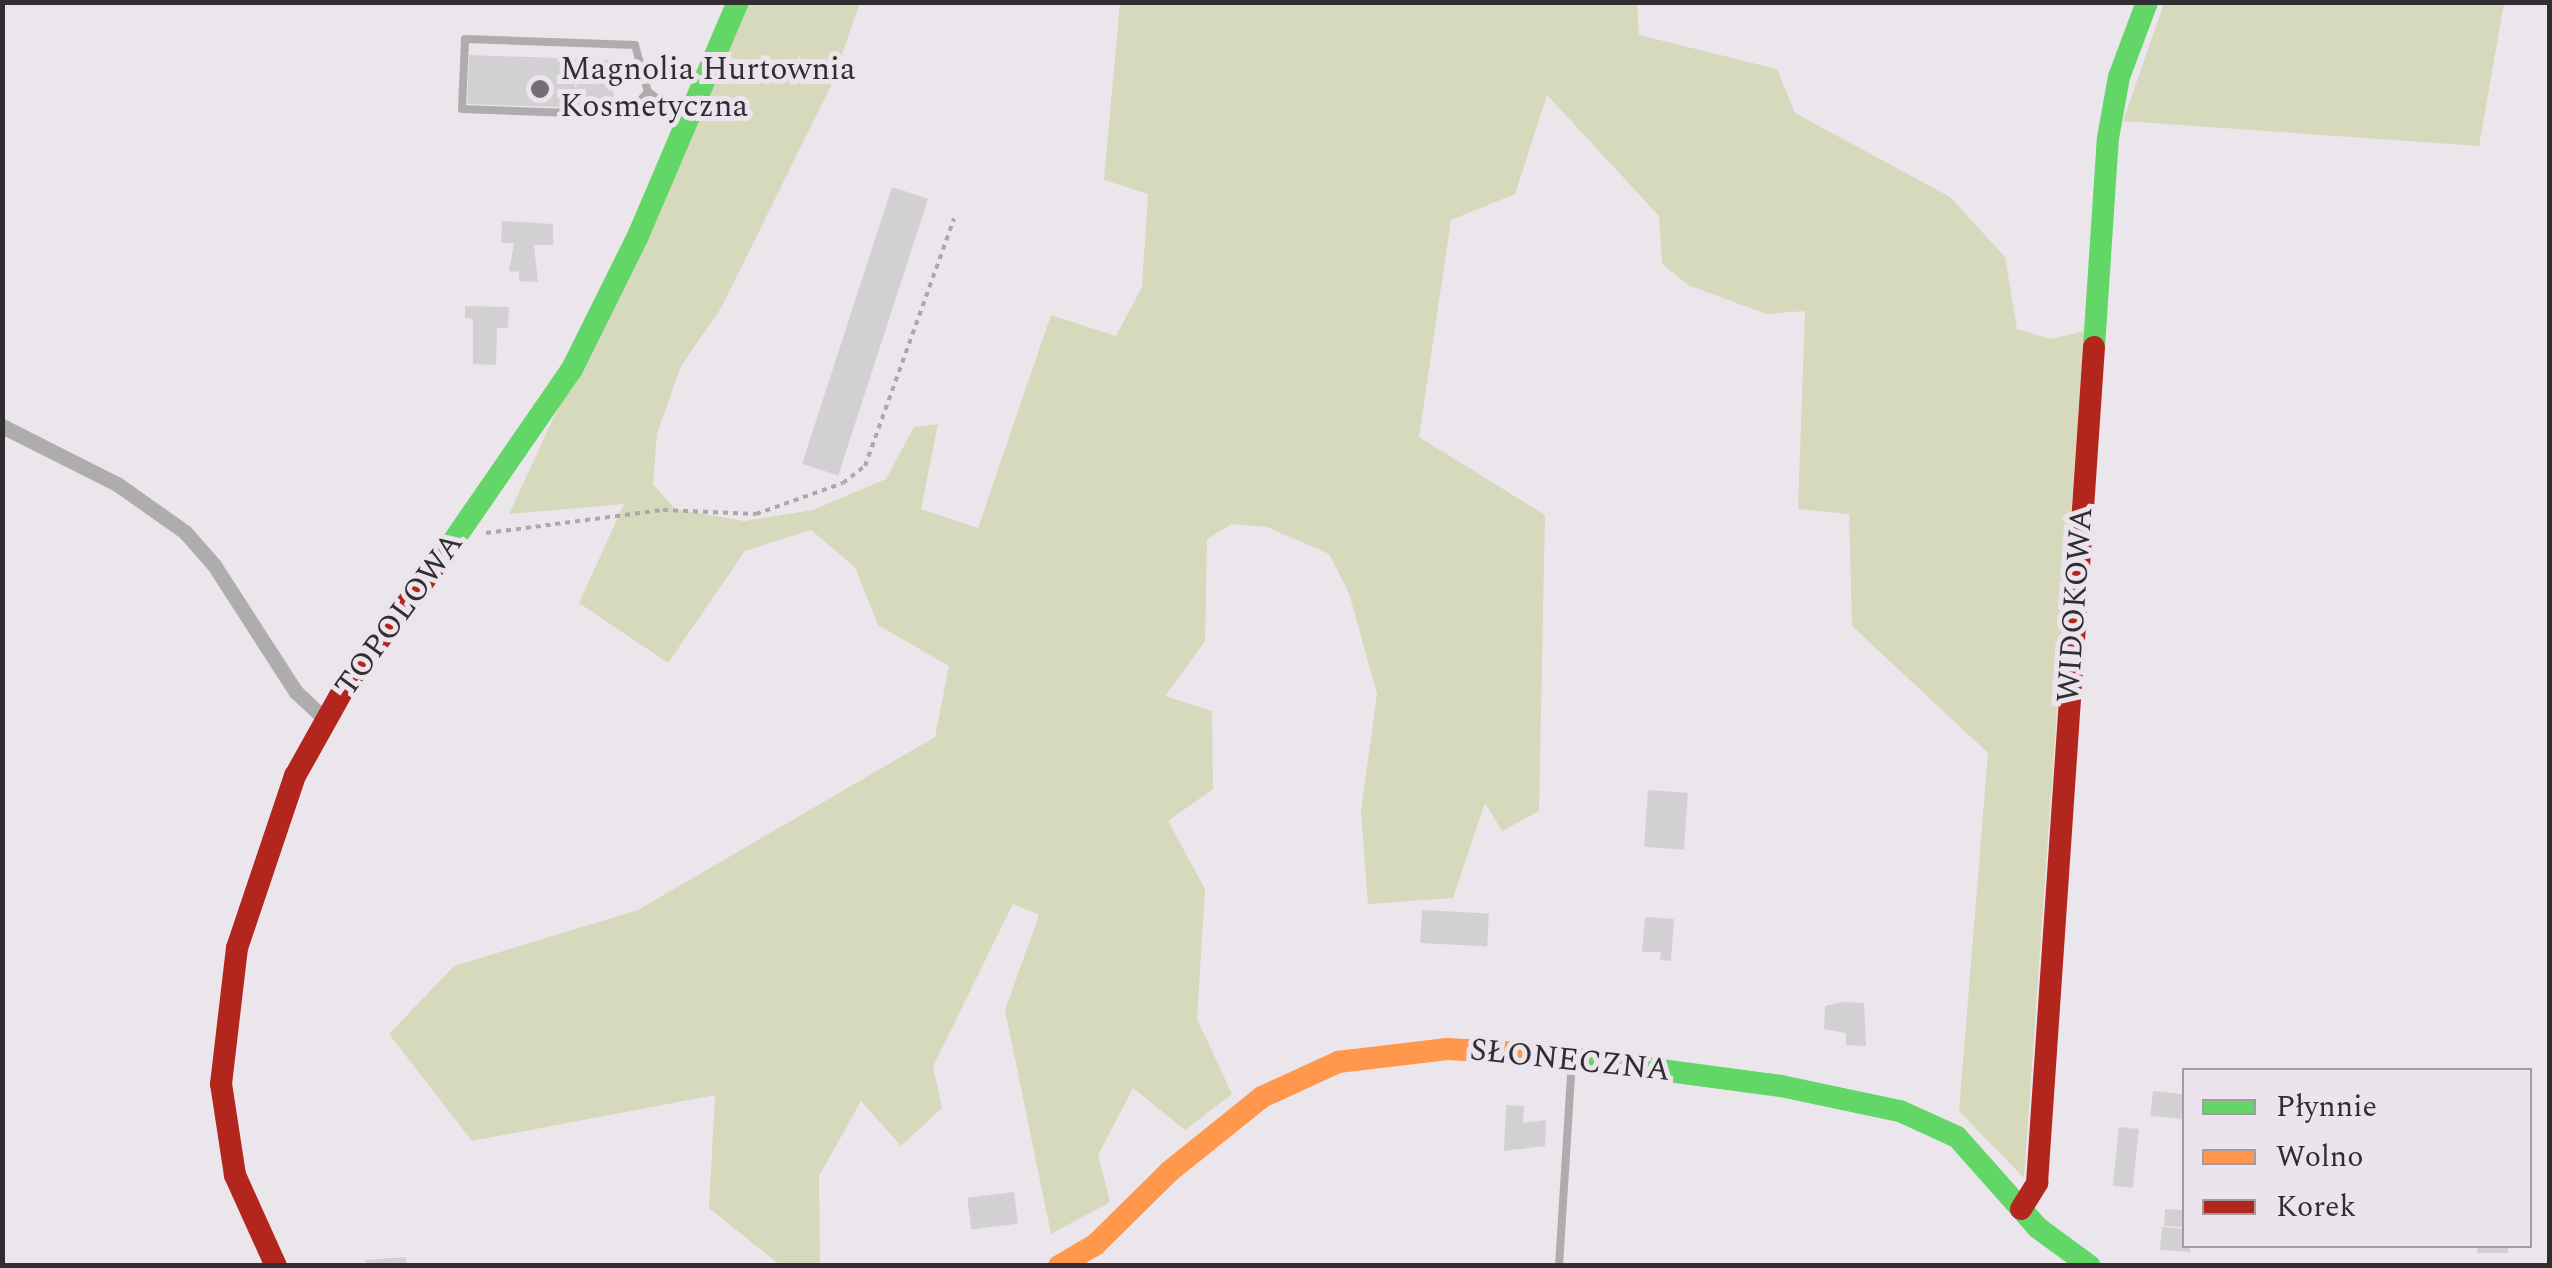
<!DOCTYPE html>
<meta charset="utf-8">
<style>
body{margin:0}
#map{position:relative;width:2552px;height:1268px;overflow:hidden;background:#ebe6eb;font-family:Spectral,serif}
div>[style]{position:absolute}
.green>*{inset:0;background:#d6d9bc}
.building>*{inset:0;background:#d3d0d3;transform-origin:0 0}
.path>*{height:4px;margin-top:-2px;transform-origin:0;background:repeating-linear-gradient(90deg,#aaa8aa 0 5px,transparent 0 10px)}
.lane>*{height:8px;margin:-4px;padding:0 4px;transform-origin:4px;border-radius:4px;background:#afacad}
.street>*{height:15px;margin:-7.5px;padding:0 7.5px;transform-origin:7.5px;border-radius:7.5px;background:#afacad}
.fast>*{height:22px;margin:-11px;padding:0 11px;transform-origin:11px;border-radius:11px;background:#63d668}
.slow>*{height:22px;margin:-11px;padding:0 11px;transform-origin:11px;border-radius:11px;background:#ff974d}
.jam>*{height:22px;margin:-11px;padding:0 11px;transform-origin:11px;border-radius:11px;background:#b3261e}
.dots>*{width:28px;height:28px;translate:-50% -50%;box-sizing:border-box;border:5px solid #ece4ed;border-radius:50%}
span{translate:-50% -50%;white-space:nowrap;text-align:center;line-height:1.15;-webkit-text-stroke:10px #ece4ed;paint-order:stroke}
.poi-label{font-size:32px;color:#312e31}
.left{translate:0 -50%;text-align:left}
.street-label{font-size:32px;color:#312e31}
.frame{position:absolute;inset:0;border:5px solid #312e31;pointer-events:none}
.legend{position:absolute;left:2182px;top:1068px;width:350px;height:180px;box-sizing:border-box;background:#ece4ed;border:2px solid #a19ba2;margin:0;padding:12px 18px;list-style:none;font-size:30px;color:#312e31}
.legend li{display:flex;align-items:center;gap:20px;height:50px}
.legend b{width:50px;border:2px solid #a19ba2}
</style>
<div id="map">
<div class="green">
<div style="clip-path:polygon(746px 3px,860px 3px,830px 88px,721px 308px,681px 366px,657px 434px,653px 484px,675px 509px,744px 521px,813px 510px,886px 479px,914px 427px,938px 424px,921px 509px,978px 528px,1051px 315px,1116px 336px,1142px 287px,1148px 194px,1104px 180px,1120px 3px,1637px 3px,1639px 35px,1777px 69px,1795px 113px,1950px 197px,2005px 257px,2017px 329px,2051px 339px,2084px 331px,2024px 1178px,1959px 1111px,1988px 753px,1852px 626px,1849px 514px,1798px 509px,1805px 311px,1766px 314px,1688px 285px,1662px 264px,1659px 216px,1547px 95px,1515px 194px,1451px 220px,1419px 437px,1545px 515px,1539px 811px,1502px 831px,1485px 803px,1453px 898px,1368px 904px,1361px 811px,1377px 694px,1349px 593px,1329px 554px,1267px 527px,1232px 524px,1207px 539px,1205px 641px,1165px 696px,1212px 711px,1213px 789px,1168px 821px,1205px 889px,1197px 1019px,1232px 1094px,1185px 1130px,1133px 1088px,1098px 1155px,1110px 1202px,1051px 1234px,1005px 1010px,1039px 915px,1013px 904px,933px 1066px,942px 1108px,901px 1146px,861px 1101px,819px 1176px,820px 1265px,780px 1265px,709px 1208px,715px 1095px,472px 1141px,389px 1034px,454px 966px,638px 910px,935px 737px,949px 666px,878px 625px,855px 567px,811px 530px,745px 551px,668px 663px,579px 603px,624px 504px,509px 514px)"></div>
<div style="clip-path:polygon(2164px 3px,2504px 3px,2479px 146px,2123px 121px)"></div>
</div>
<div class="building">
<div style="left:469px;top:55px;width:146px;height:49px;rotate:2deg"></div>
<div style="left:892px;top:187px;width:38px;height:291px;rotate:18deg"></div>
<div style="clip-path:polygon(502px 221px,553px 224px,553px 245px,534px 245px,538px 282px,519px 281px,519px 272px,509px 271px,514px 243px,501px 243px)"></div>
<div style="clip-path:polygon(465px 306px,509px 307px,508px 328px,497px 328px,496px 365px,473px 364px,473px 319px,465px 318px)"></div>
<div style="left:1648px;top:790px;width:40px;height:57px;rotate:4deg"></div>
<div style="left:1422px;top:910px;width:67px;height:33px;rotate:3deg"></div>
<div style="clip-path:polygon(1645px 917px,1674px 919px,1671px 961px,1660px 960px,1661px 952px,1642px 952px)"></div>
<div style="clip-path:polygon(1842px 1002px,1864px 1003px,1866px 1046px,1846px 1045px,1846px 1033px,1824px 1029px,1825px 1006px)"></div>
<div style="left:2153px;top:1091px;width:31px;height:25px;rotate:6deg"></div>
<div style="clip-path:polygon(1506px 1105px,1524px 1106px,1523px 1123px,1546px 1120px,1545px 1146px,1504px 1151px)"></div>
<div style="left:2119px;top:1127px;width:20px;height:59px;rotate:6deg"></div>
<div style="left:1014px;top:1192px;width:32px;height:47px;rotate:83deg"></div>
<div style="left:2165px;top:1209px;width:19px;height:17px;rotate:3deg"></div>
<div style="clip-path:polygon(2162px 1227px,2184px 1229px,2191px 1252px,2160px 1250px)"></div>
<div style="left:2477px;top:1246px;width:31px;height:7px"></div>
<div style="clip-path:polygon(406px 1257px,407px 1266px,366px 1266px,365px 1260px)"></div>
</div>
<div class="path">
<div style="left:486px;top:533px;width:178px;rotate:-7.4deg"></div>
<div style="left:663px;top:510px;width:93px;rotate:2.5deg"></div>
<div style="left:756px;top:514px;width:92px;rotate:-19.6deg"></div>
<div style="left:843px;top:483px;width:28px;rotate:-38deg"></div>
<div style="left:865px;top:466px;width:263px;rotate:-70.2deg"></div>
</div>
<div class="lane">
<div style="left:648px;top:92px;width:31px;rotate:132deg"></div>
<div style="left:627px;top:115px;width:165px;rotate:-177.9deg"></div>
<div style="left:462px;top:109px;width:70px;rotate:-87.5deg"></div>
<div style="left:465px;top:39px;width:170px;rotate:2deg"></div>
<div style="left:635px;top:45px;width:49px;rotate:74.5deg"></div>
<div style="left:648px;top:92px;width:45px;rotate:34deg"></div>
<div style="left:1559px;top:1266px;width:204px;rotate:-86.4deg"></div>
</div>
<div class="street">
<div style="left:2px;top:426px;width:129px;rotate:26.8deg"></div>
<div style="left:117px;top:484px;width:83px;rotate:35.2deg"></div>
<div style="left:185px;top:532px;width:44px;rotate:48.7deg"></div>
<div style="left:214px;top:565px;width:151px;rotate:57.2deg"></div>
<div style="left:296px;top:692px;width:41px;rotate:43deg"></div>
</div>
<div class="fast">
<div style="left:2094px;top:347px;width:209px;rotate:-86.2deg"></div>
<div style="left:2108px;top:138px;width:62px;rotate:-79.8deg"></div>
<div style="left:2119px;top:77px;width:80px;rotate:-69.5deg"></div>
<div style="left:445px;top:553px;width:224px;rotate:-55.4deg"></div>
<div style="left:572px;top:369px;width:148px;rotate:-63.6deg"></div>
<div style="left:638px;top:236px;width:254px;rotate:-66.9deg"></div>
<div style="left:1541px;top:1054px;width:242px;rotate:7.6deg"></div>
<div style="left:1781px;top:1086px;width:122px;rotate:11.9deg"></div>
<div style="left:1900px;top:1111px;width:63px;rotate:24.5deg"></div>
<div style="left:1957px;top:1137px;width:122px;rotate:48.3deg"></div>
<div style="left:2038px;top:1228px;width:64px;rotate:36.2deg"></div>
</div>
<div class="slow">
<div style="left:1059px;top:1266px;width:42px;rotate:-30.3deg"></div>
<div style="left:1095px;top:1245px;width:105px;rotate:-44.6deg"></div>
<div style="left:1170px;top:1171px;width:118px;rotate:-38.8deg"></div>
<div style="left:1262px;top:1097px;width:84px;rotate:-24.7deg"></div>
<div style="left:1338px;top:1062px;width:110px;rotate:-6.8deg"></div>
<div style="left:1447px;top:1049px;width:94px;rotate:3deg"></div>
</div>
<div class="jam">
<div style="left:2021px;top:1209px;width:31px;rotate:-58deg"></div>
<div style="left:2037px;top:1183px;width:838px;rotate:-86.1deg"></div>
<div style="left:276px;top:1266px;width:100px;rotate:-114.3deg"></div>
<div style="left:235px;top:1175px;width:92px;rotate:-98.7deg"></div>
<div style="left:221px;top:1084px;width:137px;rotate:-83.3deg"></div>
<div style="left:237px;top:948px;width:182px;rotate:-71.4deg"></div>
<div style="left:295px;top:776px;width:107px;rotate:-60.8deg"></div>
<div style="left:347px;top:683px;width:163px;rotate:-53deg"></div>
</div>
<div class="dots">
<div style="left:540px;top:89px;background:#726e72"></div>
</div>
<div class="poi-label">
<span class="left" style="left:560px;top:89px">Magnolia Hurtownia<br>Kosmetyczna</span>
</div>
<div class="street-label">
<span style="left:2076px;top:605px;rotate:-86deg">WIDOKOWA</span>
<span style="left:400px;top:615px;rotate:-54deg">TOPOLOWA</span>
<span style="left:1570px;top:1061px;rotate:6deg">SŁONECZNA</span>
</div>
<div class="frame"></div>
<ul class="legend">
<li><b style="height:12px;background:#63d668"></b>Płynnie</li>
<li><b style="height:12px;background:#ff974d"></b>Wolno</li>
<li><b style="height:12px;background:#b3261e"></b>Korek</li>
</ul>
</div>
